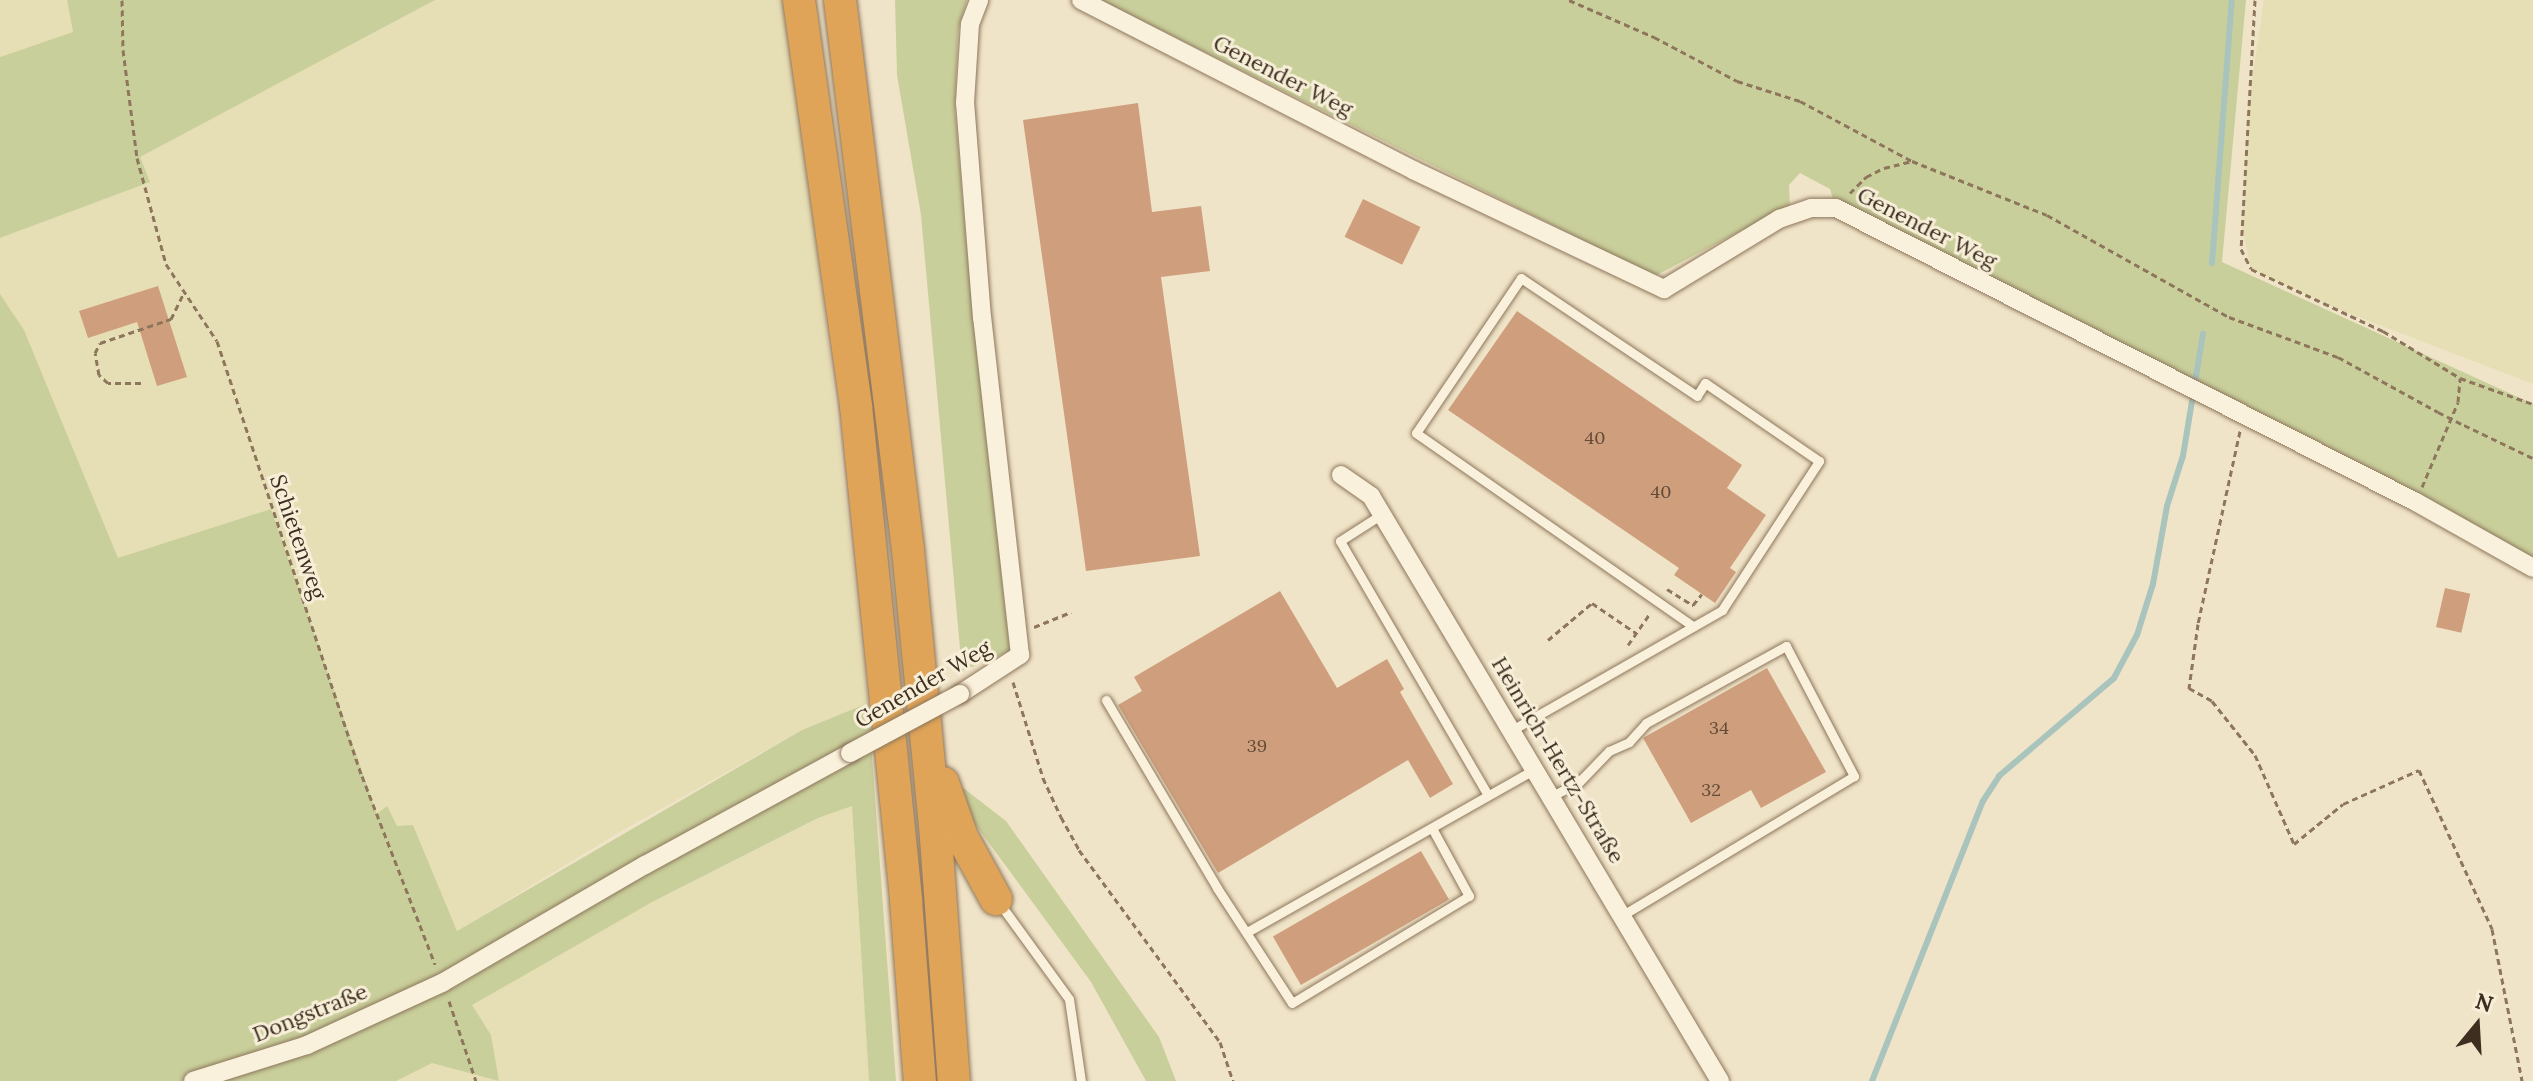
<!DOCTYPE html>
<meta charset="utf-8">
<style>
body{margin:0}
#map{position:relative;width:2533px;height:1081px;overflow:hidden;background:#f0e4c8;font-family:Lora,serif}
div>[style]{position:absolute}
.farmland>*{inset:0;background:#e6deb5}
.green>*{inset:0;background:#c9cf9b}
.stream>*{height:6px;margin:-3px;padding:0 3px;transform-origin:3px;border-radius:3px;background:#a9c4bc}
.building>*{inset:0;background:#cf9f7d;transform-origin:0 0}
.path>*{height:3px;margin-top:-1.5px;transform-origin:0;background:repeating-linear-gradient(90deg,#8d765c 0 6px,transparent 0 10px)}
.roads{filter:drop-shadow(0 0 2px #8d765c) drop-shadow(0 0 2px #8d765c)}
.lane>*{height:9px;margin:-4.5px;padding:0 4.5px;transform-origin:4.5px;border-radius:4.5px;background:#faf1dc}
.street>*{height:18px;margin:-9px;padding:0 9px;transform-origin:9px;border-radius:9px;background:#faf1dc}
.highway>*{height:32px;margin:-16px;padding:0 16px;transform-origin:16px;border-radius:16px;background:#e0a458}
.path-bridge>*{height:3px;margin-top:-1.5px;transform-origin:0;background:repeating-linear-gradient(90deg,#8d765c 0 6px,transparent 0 10px)}
.bridges{filter:drop-shadow(0 0 2px #8d765c) drop-shadow(0 0 2px #8d765c)}
.street-bridge>*{height:18px;margin:-9px;padding:0 9px;transform-origin:9px;border-radius:9px;background:#faf1dc}
span{translate:-50% -50%;white-space:nowrap;text-align:center;line-height:1.15;-webkit-text-stroke:6px #f7eed8;paint-order:stroke}
.number-label{font-size:18px;color:#624a37}
.number-label span{-webkit-text-stroke-width:0}
.street-label{font-size:22px;color:#3d2e20}
.north{position:absolute;left:2437px;top:985px;width:80px;height:80px;-webkit-text-stroke:6px #f7eed8;paint-order:stroke;rotate:18deg;font-size:22px;font-weight:700;line-height:32px;text-align:center;color:#3d2e20}
.north::after{content:'';display:block;margin:auto;width:28px;height:36px;background:#3d2e20;clip-path:polygon(50% 0,100% 100%,50% 72%,0 100%)}
</style>
<div id="map">
<div class="farmland">
<div style="clip-path:polygon(0 0,67px 0,73px 32px,0 57px)"></div>
<div style="clip-path:polygon(435px 0,783px 0,821px 279px,868px 703px,802px 730px,618px 833px,457px 931px,413px 825px,397px 827px,377px 814px,271px 509px,118px 559px,24px 330px,0 294px,0 238px,144px 184px,137px 158px)"></div>
<div style="clip-path:polygon(2264px 0,2533px 0,2533px 384px,2330px 306px,2251px 269px,2242px 227px,2248px 107px)"></div>
<div style="clip-path:polygon(852px 806px,869px 1081px,393px 1081px,429px 1062px,498px 1079px,491px 1035px,471px 1005px,654px 901px,818px 818px)"></div>
</div>
<div class="green">
<div style="clip-path:polygon(67px 0,435px 0,140px 157px,150px 182px,0 238px,0 57px,73px 32px)"></div>
<div style="clip-path:polygon(895px 0,967px 0,958px 30px,955px 108px,971px 297px,1010px 651px,962px 671px,921px 215px,897px 75px)"></div>
<div style="clip-path:polygon(1100px 0,2246px 0,2222px 262px,2533px 404px,2533px 568px,1836px 208px,1830px 189px,1800px 173px,1789px 185px,1790px 205px,1655px 276px)"></div>
<div style="clip-path:polygon(0 294px,24px 330px,118px 558px,271px 509px,377px 814px,387px 806px,397px 826px,413px 825px,457px 931px,802px 730px,868px 703px,896px 1081px,869px 1081px,852px 806px,818px 818px,654px 901px,472px 1005px,491px 1035px,499px 1081px,432px 1063px,396px 1081px,0 1081px)"></div>
<div style="clip-path:polygon(962px 787px,1006px 821px,1159px 1037px,1176px 1081px,1146px 1081px,1091px 982px,964px 809px)"></div>
</div>
<div class="stream">
<div style="left:2212px;top:263px;width:264px;rotate:-85.7deg"></div>
<div style="left:1872px;top:1081px;width:301px;rotate:-68.4deg"></div>
<div style="left:1983px;top:801px;width:30px;rotate:-57deg"></div>
<div style="left:1999px;top:776px;width:151px;rotate:-40.4deg"></div>
<div style="left:2114px;top:678px;width:49px;rotate:-61.9deg"></div>
<div style="left:2137px;top:635px;width:53px;rotate:-72.6deg"></div>
<div style="left:2153px;top:584px;width:79px;rotate:-79.8deg"></div>
<div style="left:2167px;top:506px;width:52px;rotate:-72.3deg"></div>
<div style="left:2183px;top:456px;width:124px;rotate:-80.7deg"></div>
</div>
<div class="building">
<div style="clip-path:polygon(1138px 103px,1152px 212px,1201px 206px,1210px 271px,1161px 277px,1200px 556px,1086px 571px,1023px 120px)"></div>
<div style="left:1363px;top:199px;width:64px;height:42px;rotate:26deg"></div>
<div style="clip-path:polygon(158px 286px,187px 377px,157px 386px,137px 322px,88px 338px,79px 311px)"></div>
<div style="clip-path:polygon(1517px 311px,1742px 465px,1727px 488px,1766px 515px,1730px 568px,1736px 572px,1715px 603px,1674px 575px,1679px 568px,1448px 410px)"></div>
<div style="left:2445px;top:588px;width:26px;height:40px;rotate:13deg"></div>
<div style="clip-path:polygon(1280px 591px,1337px 688px,1387px 659px,1404px 689px,1400px 692px,1453px 784px,1430px 798px,1408px 760px,1218px 873px,1118px 705px,1142px 691px,1134px 677px)"></div>
<div style="clip-path:polygon(1767px 668px,1826px 772px,1761px 808px,1751px 790px,1691px 823px,1643px 738px)"></div>
<div style="left:1421px;top:851px;width:56px;height:171px;rotate:60deg"></div>
</div>
<div class="path">
<div style="left:122px;top:0;width:50px;rotate:88.9deg"></div>
<div style="left:123px;top:50px;width:109px;rotate:82.6deg"></div>
<div style="left:137px;top:158px;width:110px;rotate:74.7deg"></div>
<div style="left:166px;top:264px;width:92px;rotate:56.5deg"></div>
<div style="left:217px;top:341px;width:459px;rotate:71.6deg"></div>
<div style="left:362px;top:776px;width:202px;rotate:68.8deg"></div>
<div style="left:1569px;top:0;width:93px;rotate:23.5deg"></div>
<div style="left:1654px;top:37px;width:94px;rotate:27.9deg"></div>
<div style="left:1737px;top:81px;width:66px;rotate:17.6deg"></div>
<div style="left:1800px;top:101px;width:127px;rotate:28.2deg"></div>
<div style="left:1912px;top:161px;width:145px;rotate:21.8deg"></div>
<div style="left:2047px;top:215px;width:209px;rotate:29.3deg"></div>
<div style="left:2229px;top:317px;width:116px;rotate:20.2deg"></div>
<div style="left:2338px;top:357px;width:114px;rotate:28.8deg"></div>
<div style="left:2255px;top:0;width:249px;rotate:93.2deg"></div>
<div style="left:2241px;top:249px;width:22px;rotate:63deg"></div>
<div style="left:2251px;top:269px;width:146px;rotate:25.2deg"></div>
<div style="left:2383px;top:331px;width:90px;rotate:31.4deg"></div>
<div style="left:2460px;top:378px;width:77px;rotate:19.6deg"></div>
<div style="left:1850px;top:193px;width:23px;rotate:-45deg"></div>
<div style="left:1866px;top:177px;width:20px;rotate:-27deg"></div>
<div style="left:1884px;top:168px;width:29px;rotate:-14deg"></div>
<div style="left:141px;top:383px;width:33px;rotate:180deg"></div>
<div style="left:108px;top:383px;width:12px;rotate:-138deg"></div>
<div style="left:99px;top:375px;width:22px;rotate:-100deg"></div>
<div style="left:95px;top:353px;width:11px;rotate:-63deg"></div>
<div style="left:100px;top:343px;width:75px;rotate:-18.7deg"></div>
<div style="left:171px;top:319px;width:30px;rotate:-64deg"></div>
<div style="left:2464px;top:425px;width:76px;rotate:25.6deg"></div>
<div style="left:2240px;top:431px;width:198px;rotate:102.3deg"></div>
<div style="left:2198px;top:624px;width:65px;rotate:98deg"></div>
<div style="left:2189px;top:688px;width:26px;rotate:29deg"></div>
<div style="left:2212px;top:701px;width:69px;rotate:51.5deg"></div>
<div style="left:2255px;top:755px;width:97px;rotate:66.3deg"></div>
<div style="left:2294px;top:844px;width:63px;rotate:-39.2deg"></div>
<div style="left:2343px;top:804px;width:83px;rotate:-24.1deg"></div>
<div style="left:2419px;top:770px;width:175px;rotate:65.3deg"></div>
<div style="left:2492px;top:929px;width:155px;rotate:78.8deg"></div>
<div style="left:2422px;top:487px;width:92px;rotate:-67deg"></div>
<div style="left:2458px;top:402px;width:24px;rotate:-85deg"></div>
<div style="left:1667px;top:589px;width:31px;rotate:32deg"></div>
<div style="left:1693px;top:605px;width:14px;rotate:-51deg"></div>
<div style="left:1034px;top:627px;width:40px;rotate:-22deg"></div>
<div style="left:1548px;top:640px;width:57px;rotate:-40.1deg"></div>
<div style="left:1592px;top:603px;width:53px;rotate:34.3deg"></div>
<div style="left:1628px;top:645px;width:40px;rotate:-55.1deg"></div>
<div style="left:1013px;top:682px;width:101px;rotate:72.6deg"></div>
<div style="left:1043px;top:778px;width:43px;rotate:65.2deg"></div>
<div style="left:1061px;top:817px;width:38px;rotate:61deg"></div>
<div style="left:1079px;top:850px;width:238px;rotate:53.7deg"></div>
<div style="left:1220px;top:1042px;width:41px;rotate:71.6deg"></div>
<div style="left:449px;top:1001px;width:84px;rotate:71.4deg"></div>
</div>
<div class="roads">
<div class="lane">
<div style="left:1382px;top:514px;width:50px;rotate:147.3deg"></div>
<div style="left:1340px;top:541px;width:294px;rotate:59.8deg"></div>
<div style="left:1106px;top:700px;width:218px;rotate:59.4deg"></div>
<div style="left:1217px;top:888px;width:137px;rotate:56.9deg"></div>
<div style="left:1292px;top:1003px;width:207px;rotate:-31.2deg"></div>
<div style="left:1469px;top:896px;width:77px;rotate:-118.6deg"></div>
<div style="left:1512px;top:730px;width:242px;rotate:-29.7deg"></div>
<div style="left:1722px;top:610px;width:178px;rotate:-56.9deg"></div>
<div style="left:1819px;top:461px;width:138px;rotate:-145.6deg"></div>
<div style="left:1705px;top:383px;width:15px;rotate:122deg"></div>
<div style="left:1697px;top:396px;width:212px;rotate:-146.2deg"></div>
<div style="left:1521px;top:278px;width:187px;rotate:124.1deg"></div>
<div style="left:1416px;top:433px;width:338px;rotate:34.9deg"></div>
<div style="left:1552px;top:796px;width:29px;rotate:-27deg"></div>
<div style="left:1578px;top:783px;width:45px;rotate:-45.9deg"></div>
<div style="left:1609px;top:751px;width:22px;rotate:-24deg"></div>
<div style="left:1629px;top:742px;width:25px;rotate:-48deg"></div>
<div style="left:1646px;top:723px;width:160px;rotate:-28.8deg"></div>
<div style="left:1786px;top:646px;width:147px;rotate:62.4deg"></div>
<div style="left:1854px;top:776px;width:270px;rotate:149deg"></div>
<div style="left:1000px;top:904px;width:117px;rotate:54deg"></div>
<div style="left:1069px;top:999px;width:83px;rotate:81.7deg"></div>
<div style="left:1247px;top:932px;width:331px;rotate:-29.5deg"></div>
</div>
<div class="street">
<div style="left:1081px;top:0;width:373px;rotate:27.1deg"></div>
<div style="left:1413px;top:170px;width:278px;rotate:25.4deg"></div>
<div style="left:1664px;top:289px;width:135px;rotate:-31.3deg"></div>
<div style="left:1779px;top:219px;width:34px;rotate:-19deg"></div>
<div style="left:1811px;top:208px;width:25px"></div>
<div style="left:1836px;top:208px;width:650px;rotate:26.88deg"></div>
<div style="left:2416px;top:502px;width:134px;rotate:29.4deg"></div>
<div style="left:1341px;top:475px;width:37px;rotate:35deg"></div>
<div style="left:1371px;top:496px;width:681px;rotate:59.18deg"></div>
<div style="left:960px;top:694px;width:72px;rotate:-33deg"></div>
<div style="left:1020px;top:655px;width:339px;rotate:-96.4deg"></div>
<div style="left:982px;top:318px;width:216px;rotate:-94.5deg"></div>
<div style="left:965px;top:103px;width:79px;rotate:-86.4deg"></div>
<div style="left:970px;top:24px;width:26px;rotate:-69deg"></div>
<div style="left:193px;top:1081px;width:120px;rotate:-17.5deg"></div>
<div style="left:307px;top:1045px;width:149px;rotate:-24.7deg"></div>
<div style="left:442px;top:983px;width:235px;rotate:-30.2deg"></div>
<div style="left:645px;top:865px;width:234px;rotate:-28.6deg"></div>
</div>
<div class="highway">
<div style="left:799px;top:0;width:410px;rotate:82deg"></div>
<div style="left:856px;top:406px;width:498px;rotate:84.2deg"></div>
<div style="left:906px;top:901px;width:181px;rotate:85.6deg"></div>
<div style="left:840px;top:0;width:554px;rotate:82.95deg"></div>
<div style="left:908px;top:550px;width:276px;rotate:84.4deg"></div>
<div style="left:935px;top:825px;width:257px;rotate:85.8deg"></div>
<div style="left:943px;top:783px;width:57px;rotate:70.6deg"></div>
<div style="left:962px;top:837px;width:71px;rotate:61.3deg"></div>
</div>
</div>
<div class="path-bridge">
<div style="left:2438px;top:412px;width:29px;rotate:27deg"></div>
</div>
<div class="bridges">
<div class="street-bridge">
<div style="left:850px;top:753px;width:125px;rotate:-28.2deg"></div>
</div>
</div>
<div class="number-label">
<span style="left:1595px;top:438px">40</span>
<span style="left:1661px;top:492px">40</span>
<span style="left:1719px;top:728px">34</span>
<span style="left:1257px;top:746px">39</span>
<span style="left:1711px;top:790px">32</span>
</div>
<div class="street-label">
<span style="left:1283px;top:76px;rotate:27deg">Genender Weg</span>
<span style="left:1927px;top:228px;rotate:27deg">Genender Weg</span>
<span style="left:298px;top:537px;rotate:71deg">Schietenweg</span>
<span style="left:923px;top:684px;rotate:-30deg">Genender Weg</span>
<span style="left:1558px;top:760px;rotate:59deg">Heinrich-Hertz-Straße</span>
<span style="left:310px;top:1013px;rotate:-22deg">Dongstraße</span>
</div>
<div class="north">N</div>
</div>
